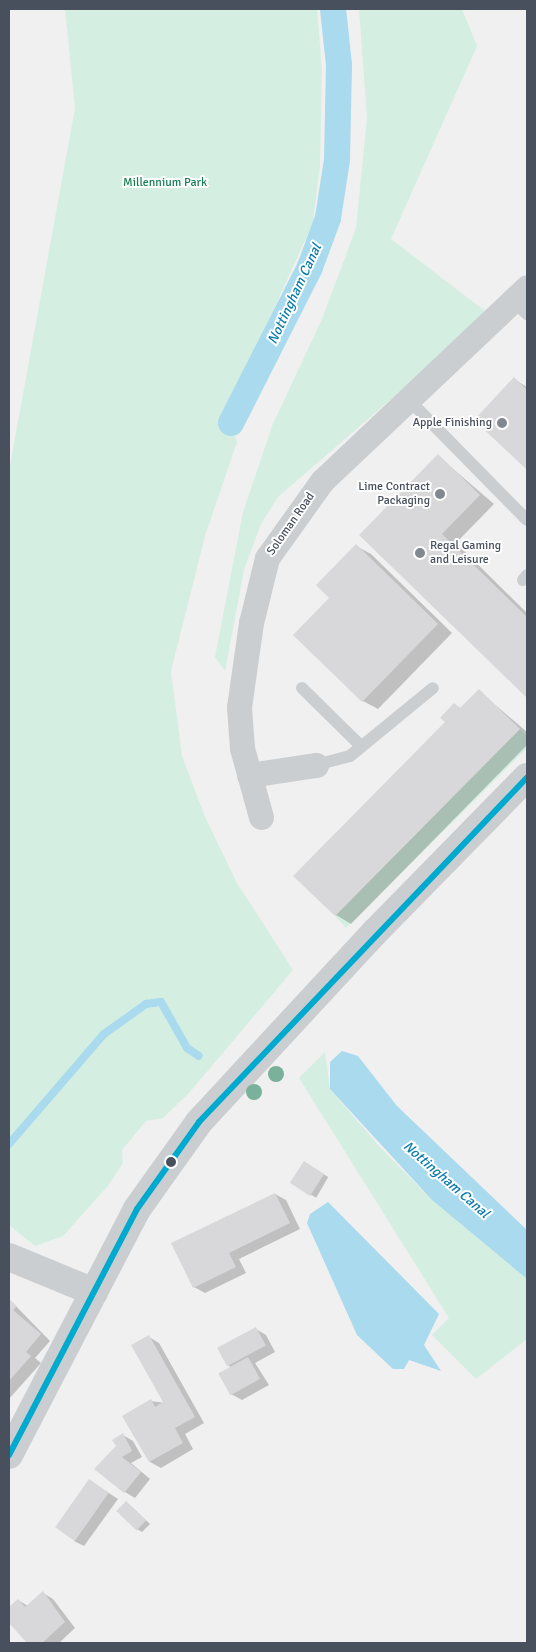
<!DOCTYPE html>
<style>
body{margin:0}
#map{position:relative;width:536px;height:1652px;overflow:hidden;background:#f0f0f0;font-family:Signika,sans-serif}
div>[style]{position:absolute}
.green>*{inset:0;background:#d4efe1}
.water>*{inset:0;background:#a9daed}
.shadow>*{inset:0;background:#0003;transform-origin:0 0}
.stream>*{height:8px;margin:-4px;padding:0 4px;transform-origin:4px;border-radius:4px;background:#a9daed}
.canal>*{height:26px;margin:-13px;padding:0 13px;transform-origin:13px;border-radius:13px;background:#a9daed}
.building>*{inset:0;background:#d8d8da;transform-origin:0 0}
.service>*{height:12px;margin:-6px;padding:0 6px;transform-origin:6px;border-radius:6px;background:#cbced1}
.minor>*{height:25px;margin:-12.5px;padding:0 12.5px;transform-origin:12.5px;border-radius:12.5px;background:#cbced1}
.tertiary>*{height:28px;margin:-14px;padding:0 14px;transform-origin:14px;border-radius:14px;background:#cbced1}
.bus-1>*{height:6px;margin:-3px;padding:0 3px;transform-origin:3px;border-radius:3px;background:#00a9ce}
.trees>*{width:16px;height:16px;margin:-8px;border-radius:50%;background:#79b19a}
.dots>*{width:14px;height:14px;translate:-50% -50%;box-sizing:border-box;border:2px solid #fff;border-radius:50%}
span{translate:-50% -50%;white-space:nowrap;text-align:center;line-height:1.15;-webkit-text-stroke:4px #fff;paint-order:stroke}
.park-label{font-size:12px;color:#177e53}
.poi-label{font-size:12px;color:#47505c}
.right{translate:-100% -50%;text-align:right}
.left{translate:0 -50%;text-align:left}
.street-label{font-size:12px;color:#47505c}
.water-label{font-size:14px;color:#0c7caa;font-style:italic}
.frame{position:absolute;inset:0;border:10px solid #47505c;pointer-events:none}
</style>
<div id="map">
<div class="green">
<div style="clip-path:polygon(65px 9px,317px 9px,322px 70px,320px 165px,313px 223px,228px 410px,237px 442px,205px 536px,171px 671px,182px 756px,205px 817px,237px 883px,293px 970px,189px 1093px,163px 1118px,146px 1121px,122px 1150px,123px 1163px,107px 1187px,63px 1236px,35px 1246px,9px 1225px,9px 471px,75px 108px)"></div>
<div style="clip-path:polygon(359px 9px,462px 9px,477px 46px,391px 239px,489px 314px,278px 497px,261px 524px,244px 570px,225px 671px,215px 657px,243px 512px,272px 426px,322px 319px,356px 228px,367px 118px)"></div>
<div style="clip-path:polygon(520px 729px,527px 736px,527px 748px,346px 928px,335px 916px)"></div>
<div style="clip-path:polygon(325px 1052px,330px 1089px,378px 1145px,432px 1200px,527px 1279px,527px 1339px,476px 1379px,432px 1335px,449px 1318px,299px 1078px)"></div>
</div>
<div class="water">
<div style="clip-path:polygon(342px 1051px,358px 1056px,397px 1106px,527px 1230px,527px 1279px,432px 1200px,330px 1089px,330px 1062px)"></div>
<div style="clip-path:polygon(328px 1202px,439px 1314px,424px 1345px,441px 1371px,409px 1360px,404px 1369px,393px 1369px,357px 1335px,307px 1223px,310px 1214px)"></div>
</div>
<div class="shadow">
<div style="clip-path:polygon(514px 379px,527px 387px,527px 468px,476px 420px)"></div>
<div style="clip-path:polygon(438px 456px,494px 504px,456px 543px,527px 613px,527px 697px,361px 535px)"></div>
<div style="clip-path:polygon(356px 546px,371px 554px,452px 633px,378px 709px,363px 701px,331px 598px)"></div>
<div style="clip-path:polygon(479px 691px,527px 732px,527px 745px,351px 924px,336px 915px,295px 876px,447px 722px,454px 704px,462px 709px)"></div>
<div style="left:304px;top:1163px;width:28px;height:24px;rotate:30deg"></div>
<div style="clip-path:polygon(275px 1194px,286px 1200px,300px 1229px,239px 1259px,246px 1273px,205px 1293px,194px 1287px)"></div>
<div style="clip-path:polygon(9px 1299px,50px 1341px,35px 1358px,41px 1363px,9px 1399px)"></div>
<div style="clip-path:polygon(256px 1329px,266px 1335px,275px 1352px,255px 1363px,269px 1385px,242px 1400px,231px 1394px,232px 1368px,228px 1365px)"></div>
<div style="clip-path:polygon(149px 1337px,159px 1343px,204px 1423px,185px 1434px,193px 1449px,161px 1468px,150px 1462px,124px 1416px,151px 1401px,165px 1403px)"></div>
<div style="clip-path:polygon(123px 1435px,133px 1441px,142px 1457px,131px 1463px,150px 1479px,135px 1498px,125px 1492px,117px 1446px)"></div>
<div style="clip-path:polygon(89px 1480px,118px 1499px,84px 1546px,74px 1541px)"></div>
<div style="clip-path:polygon(131px 1506px,150px 1524px,142px 1532px,137px 1529px)"></div>
<div style="clip-path:polygon(43px 1593px,53px 1599px,75px 1628px,59px 1643px,29px 1643px,9px 1621px,9px 1608px,18px 1600px,28px 1606px)"></div>
</div>
<div class="stream">
<div style="left:9px;top:1144px;width:145px;rotate:-49.2deg"></div>
<div style="left:104px;top:1034px;width:52px;rotate:-35.5deg"></div>
<div style="left:146px;top:1004px;width:15px;rotate:-8deg"></div>
<div style="left:161px;top:1002px;width:53px;rotate:60.5deg"></div>
<div style="left:187px;top:1048px;width:14px;rotate:34deg"></div>
</div>
<div class="canal">
<div style="left:231px;top:423px;width:175px;rotate:-63.1deg"></div>
<div style="left:310px;top:267px;width:52px;rotate:-69.8deg"></div>
<div style="left:328px;top:218px;width:59px;rotate:-81.2deg"></div>
<div style="left:337px;top:160px;width:95px;rotate:-88.8deg"></div>
<div style="left:339px;top:65px;width:56px;rotate:-96.1deg"></div>
</div>
<div class="building">
<div style="clip-path:polygon(514px 377px,527px 390px,527px 470px,474px 420px)"></div>
<div style="clip-path:polygon(438px 454px,480px 495px,442px 534px,527px 617px,527px 698px,359px 535px)"></div>
<div style="clip-path:polygon(356px 544px,438px 624px,362px 702px,293px 635px,329px 598px,316px 585px)"></div>
<div style="clip-path:polygon(479px 689px,520px 729px,335px 916px,293px 876px,445px 722px,440px 718px,454px 703px,460px 708px)"></div>
<div style="left:304px;top:1161px;width:24px;height:26px;rotate:33deg"></div>
<div style="clip-path:polygon(275px 1193px,290px 1223px,229px 1253px,236px 1267px,193px 1288px,171px 1243px)"></div>
<div style="clip-path:polygon(9px 1299px,17px 1306px,13px 1310px,41px 1334px,26px 1352px,31px 1356px,9px 1381px)"></div>
<div style="left:256px;top:1327px;width:21px;height:44px;rotate:62deg"></div>
<div style="clip-path:polygon(149px 1335px,195px 1417px,175px 1428px,183px 1443px,149px 1462px,122px 1416px,151px 1399px,155px 1407px,163px 1402px,131px 1345px)"></div>
<div style="left:248px;top:1357px;width:25px;height:34px;rotate:61deg"></div>
<div style="clip-path:polygon(123px 1433px,132px 1451px,122px 1457px,141px 1472px,124px 1493px,94px 1469px,116px 1446px,112px 1440px)"></div>
<div style="left:89px;top:1479px;width:24px;height:59px;rotate:35deg"></div>
<div style="left:126px;top:1501px;width:28px;height:14px;rotate:44deg"></div>
<div style="clip-path:polygon(43px 1591px,65px 1622px,42px 1643px,27px 1643px,9px 1623px,9px 1607px,18px 1599px,25px 1607px)"></div>
</div>
<div class="service">
<div style="left:514px;top:302px;width:18px;rotate:43deg"></div>
<div style="left:409px;top:400px;width:168px;rotate:45.5deg"></div>
<div style="left:523px;top:580px;width:6px;rotate:-51deg"></div>
<div style="left:302px;top:688px;width:83px;rotate:44.5deg"></div>
<div style="left:316px;top:765px;width:35px;rotate:-15deg"></div>
<div style="left:350px;top:756px;width:107px;rotate:-39.3deg"></div>
</div>
<div class="minor">
<div style="left:249px;top:775px;width:68px;rotate:-8.5deg"></div>
<div style="left:261px;top:817px;width:72px;rotate:-105.4deg"></div>
<div style="left:242px;top:748px;width:41px;rotate:-94.2deg"></div>
<div style="left:239px;top:707px;width:85px;rotate:-81.9deg"></div>
<div style="left:251px;top:623px;width:67px;rotate:-76.2deg"></div>
<div style="left:267px;top:558px;width:95px;rotate:-54.5deg"></div>
<div style="left:322px;top:481px;width:282px;rotate:-43.4deg"></div>
</div>
<div class="tertiary">
<div style="left:9px;top:1257px;width:92px;rotate:22.4deg"></div>
<div style="left:9px;top:1455px;width:277px;rotate:-62.5deg"></div>
<div style="left:137px;top:1209px;width:107px;rotate:-54.5deg"></div>
<div style="left:199px;top:1122px;width:259px;rotate:-47.2deg"></div>
<div style="left:375px;top:932px;width:217px;rotate:-45.6deg"></div>
</div>
<div class="bus-1">
<div style="left:9px;top:1455px;width:277px;rotate:-62.5deg"></div>
<div style="left:137px;top:1209px;width:107px;rotate:-54.5deg"></div>
<div style="left:199px;top:1122px;width:476px;rotate:-46.4deg"></div>
</div>
<div class="trees">
<div style="left:276px;top:1074px"></div>
<div style="left:254px;top:1092px"></div>
</div>
<div class="dots">
<div style="left:502px;top:423px;background:#828890"></div>
<div style="left:440px;top:494px;background:#828890"></div>
<div style="left:420px;top:553px;background:#828890"></div>
<div style="left:171px;top:1162px;background:#47505c"></div>
</div>
<div class="park-label">
<span style="left:165px;top:183px">Millennium Park</span>
</div>
<div class="poi-label">
<span class="right" style="left:492px;top:423px">Apple Finishing</span>
<span class="right" style="left:430px;top:494px">Lime Contract<br>Packaging</span>
<span class="left" style="left:430px;top:553px">Regal Gaming<br>and Leisure</span>
</div>
<div class="street-label">
<span style="left:291px;top:524px;rotate:-55deg">Soloman Road</span>
</div>
<div class="water-label">
<span style="left:295px;top:294px;rotate:-65deg">Nottingham Canal</span>
<span style="left:446px;top:1180px;rotate:41deg">Nottingham Canal</span>
</div>
<div class="frame"></div>
</div>
